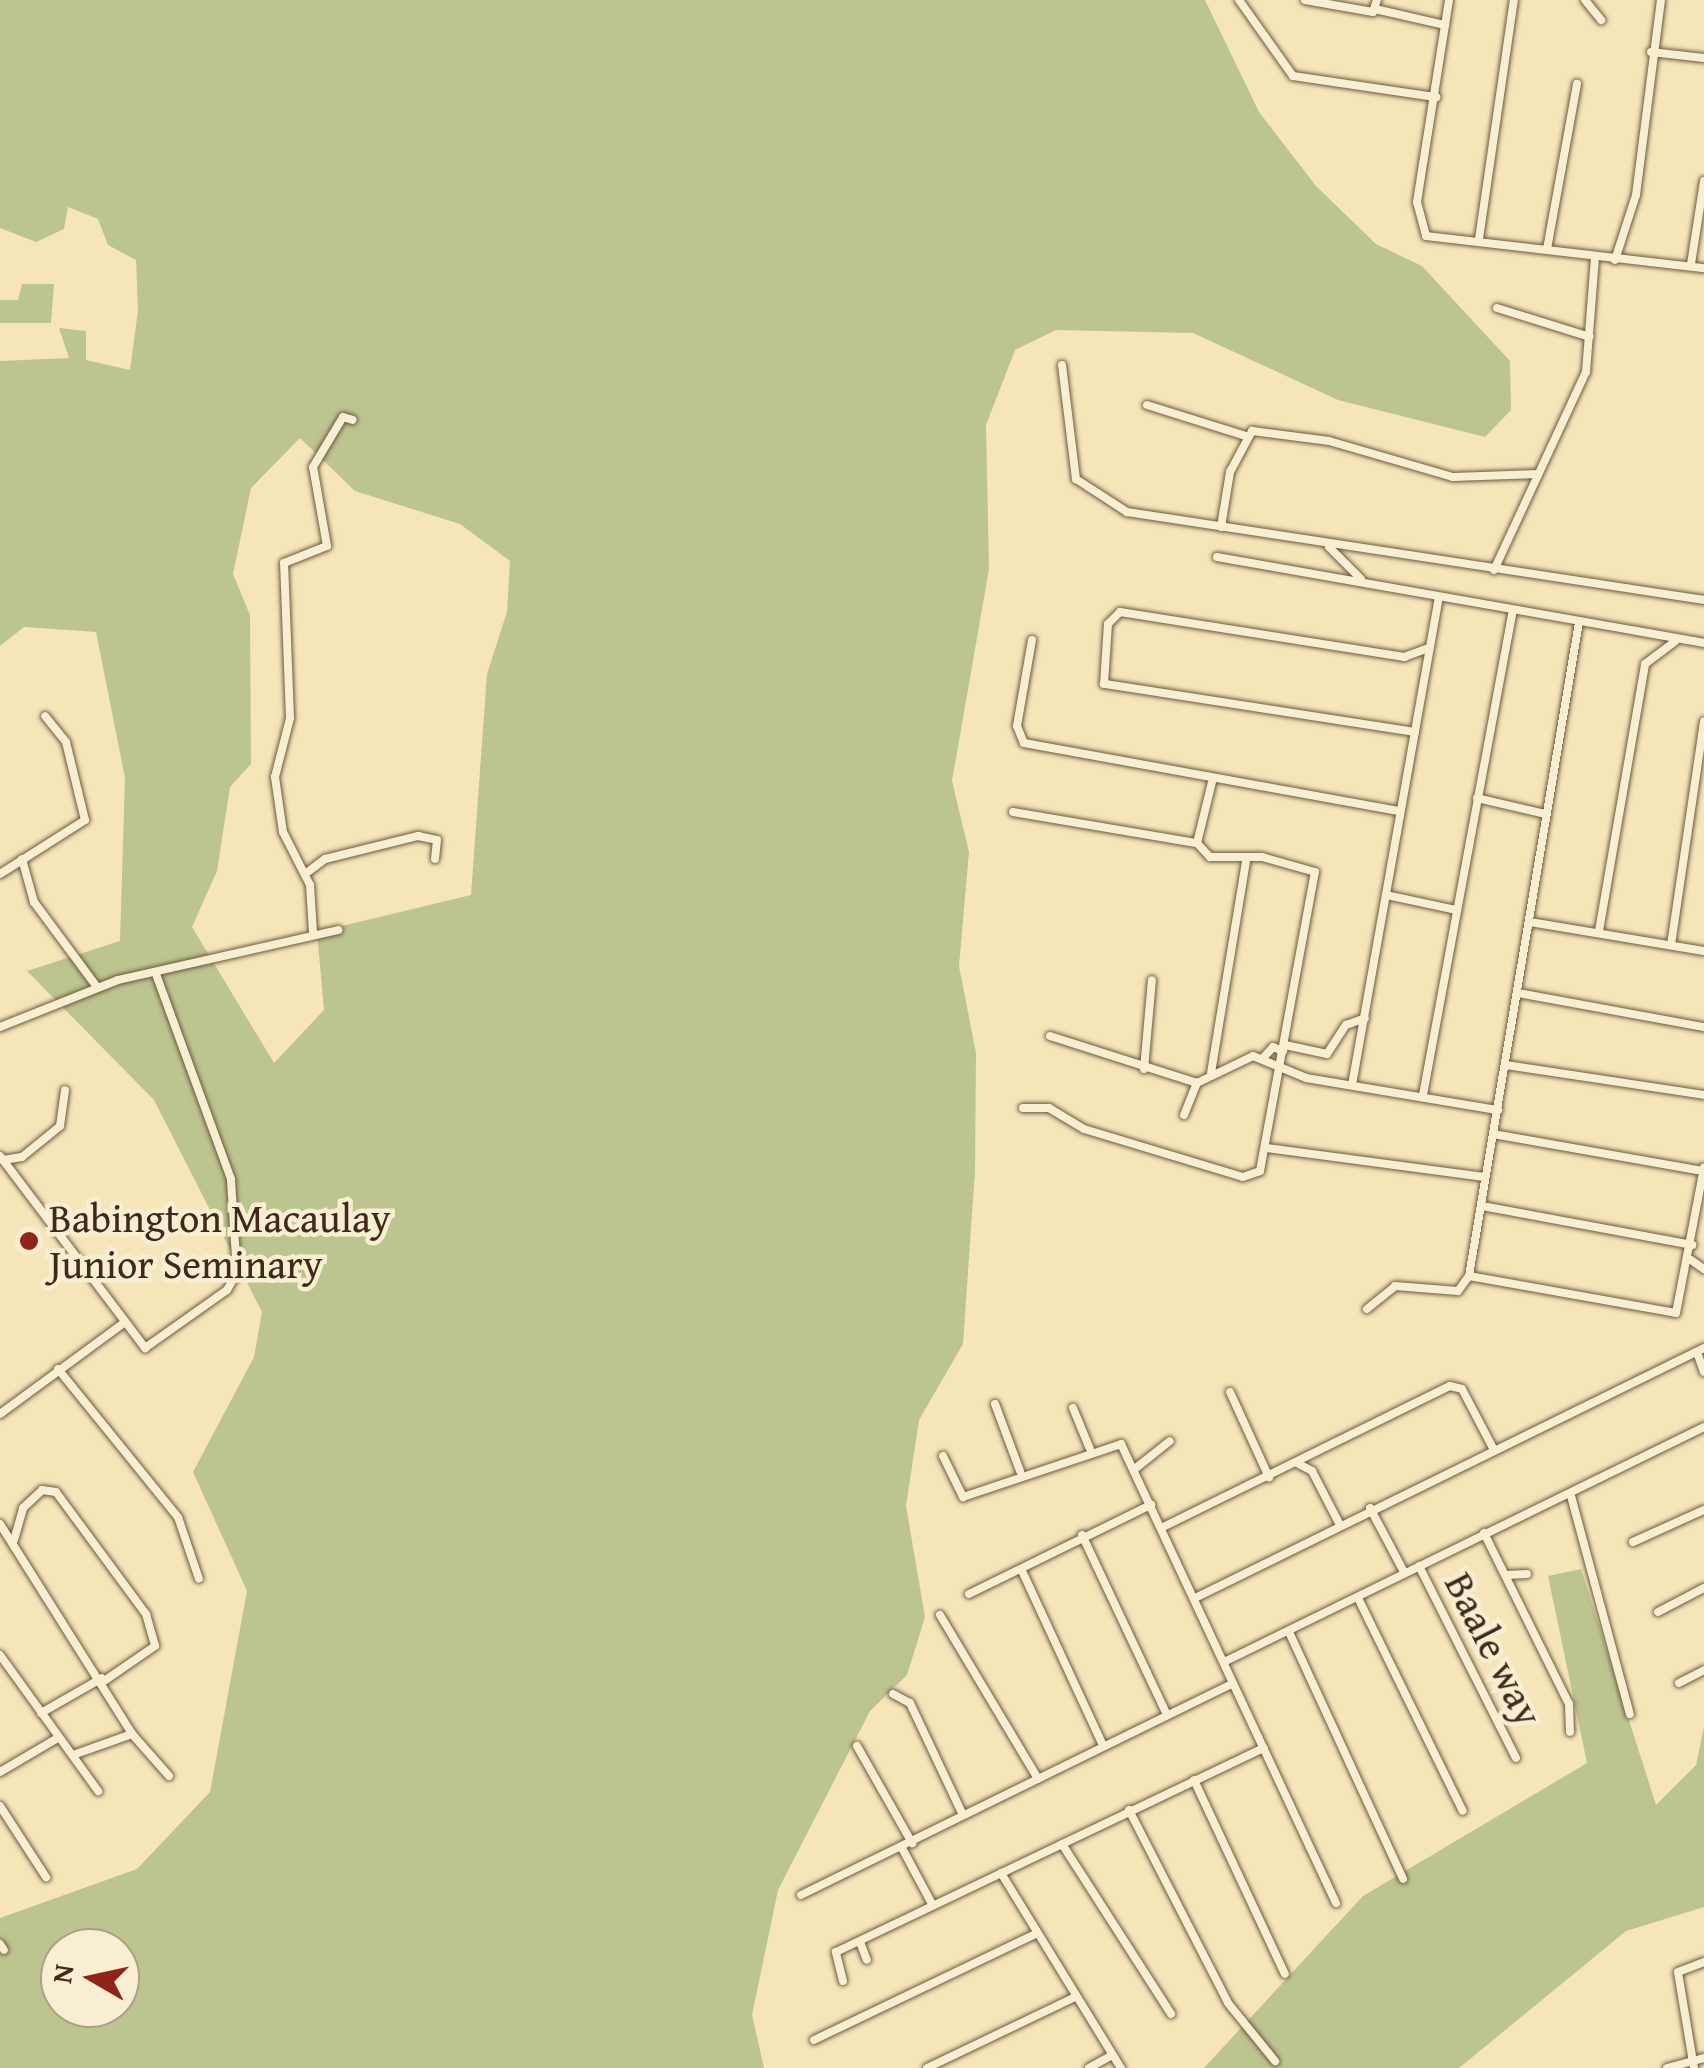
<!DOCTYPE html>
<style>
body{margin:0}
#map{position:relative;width:1704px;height:2068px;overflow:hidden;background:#f5e5b8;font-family:"Gentium Book Plus",serif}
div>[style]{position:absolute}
.green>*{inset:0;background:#bcc58f}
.roads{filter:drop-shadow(0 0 2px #6f5742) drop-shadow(0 0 2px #6f5742)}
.street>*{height:8px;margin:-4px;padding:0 4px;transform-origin:4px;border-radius:4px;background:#f8eed1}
.dots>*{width:28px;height:28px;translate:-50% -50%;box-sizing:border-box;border:5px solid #f8eed1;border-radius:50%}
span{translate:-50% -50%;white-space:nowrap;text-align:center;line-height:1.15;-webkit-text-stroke:9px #f8eed1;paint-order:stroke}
.poi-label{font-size:40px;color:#42281a}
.left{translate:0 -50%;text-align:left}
.street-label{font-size:40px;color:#42281a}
.north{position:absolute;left:40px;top:1928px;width:100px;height:100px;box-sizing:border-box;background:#f8eed1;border:2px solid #af9f88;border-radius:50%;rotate:279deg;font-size:28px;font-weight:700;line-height:40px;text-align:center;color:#42281a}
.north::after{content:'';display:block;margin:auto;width:35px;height:45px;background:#8f2418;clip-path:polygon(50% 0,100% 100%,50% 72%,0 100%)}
</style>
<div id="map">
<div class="green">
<div style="clip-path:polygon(evenodd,0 0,1205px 0,1259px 112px,1316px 186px,1376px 244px,1422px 266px,1510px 361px,1511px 410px,1485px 437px,1338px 400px,1193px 333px,1056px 330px,1015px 350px,986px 425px,989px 569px,952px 781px,969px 852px,959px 966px,976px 1053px,975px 1171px,963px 1344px,919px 1420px,906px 1506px,925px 1617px,907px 1675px,870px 1711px,778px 1890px,752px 2015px,764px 2068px,0 2068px,0 1918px,137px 1869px,210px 1792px,247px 1591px,193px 1472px,254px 1357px,262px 1312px,154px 1100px,27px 971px,120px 941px,125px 778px,96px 632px,24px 627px,0 646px,0 361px,69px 358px,59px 328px,86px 331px,86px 360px,130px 370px,138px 310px,136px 260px,108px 245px,98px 219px,68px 207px,64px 229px,36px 242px,0 228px,0 0,300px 438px,355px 491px,460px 524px,510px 561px,507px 612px,487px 674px,471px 895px,317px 932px,324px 1010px,274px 1063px,192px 927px,217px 871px,230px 787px,251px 764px,250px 615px,233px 574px,251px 488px,300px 438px,0 0,60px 1948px,120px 1948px,120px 2008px,60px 2008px,60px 1948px)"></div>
<div style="clip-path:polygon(22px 284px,54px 284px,51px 323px,0 323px,0 300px,18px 300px)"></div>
<div style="clip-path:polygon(1581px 1569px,1656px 1805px,1696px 1765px,1704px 1727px,1704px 1907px,1626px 1931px,1459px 2068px,1204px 2068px,1363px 1896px,1587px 1763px,1548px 1576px)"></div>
</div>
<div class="roads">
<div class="street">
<div style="left:1239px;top:0;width:93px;rotate:54.6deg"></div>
<div style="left:1293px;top:76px;width:145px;rotate:8.4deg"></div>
<div style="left:1305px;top:0;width:69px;rotate:10deg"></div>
<div style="left:1373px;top:12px;width:13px;rotate:-72deg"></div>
<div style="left:1449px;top:0;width:205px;rotate:99deg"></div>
<div style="left:1417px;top:202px;width:35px;rotate:75deg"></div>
<div style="left:1426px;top:236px;width:280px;rotate:6.6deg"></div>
<div style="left:1585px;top:0;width:26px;rotate:51deg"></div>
<div style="left:1375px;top:9px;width:72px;rotate:12.9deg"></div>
<div style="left:1651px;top:52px;width:53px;rotate:6.5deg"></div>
<div style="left:1479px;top:239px;width:242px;rotate:-81.7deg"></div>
<div style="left:1547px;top:249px;width:168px;rotate:-79.7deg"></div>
<div style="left:1615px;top:260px;width:68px;rotate:-72.1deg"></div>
<div style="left:1636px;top:195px;width:197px;rotate:-82.7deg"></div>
<div style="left:1691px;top:264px;width:84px;rotate:-81.1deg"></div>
<div style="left:1497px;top:308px;width:97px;rotate:17.3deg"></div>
<div style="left:1062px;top:365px;width:115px;rotate:83deg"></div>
<div style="left:1076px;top:479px;width:61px;rotate:32.9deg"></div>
<div style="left:1127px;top:512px;width:584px;rotate:8.67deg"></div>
<div style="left:1147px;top:405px;width:104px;rotate:17.4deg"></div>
<div style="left:1221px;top:527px;width:56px;rotate:-80.7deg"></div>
<div style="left:1230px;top:472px;width:47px;rotate:-61.8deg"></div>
<div style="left:1252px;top:431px;width:78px;rotate:7.4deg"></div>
<div style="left:1329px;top:441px;width:129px;rotate:16.2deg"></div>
<div style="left:1453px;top:477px;width:85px;rotate:-2deg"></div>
<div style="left:1329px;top:547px;width:45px;rotate:45deg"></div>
<div style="left:1217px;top:557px;width:495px;rotate:10deg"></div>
<div style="left:1494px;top:570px;width:218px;rotate:-65.1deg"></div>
<div style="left:1586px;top:372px;width:114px;rotate:-85.5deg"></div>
<div style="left:1032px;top:640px;width:87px;rotate:99.9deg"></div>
<div style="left:1017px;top:726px;width:18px;rotate:68deg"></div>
<div style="left:1024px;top:743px;width:382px;rotate:10.3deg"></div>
<div style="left:1415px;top:732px;width:315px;rotate:-171.2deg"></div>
<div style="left:1104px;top:684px;width:60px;rotate:-86.2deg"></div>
<div style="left:1108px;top:624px;width:17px;rotate:-45deg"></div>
<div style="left:1120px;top:612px;width:288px;rotate:9deg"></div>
<div style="left:1404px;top:657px;width:27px;rotate:-20deg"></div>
<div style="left:1477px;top:798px;width:70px;rotate:13.2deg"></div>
<div style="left:1013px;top:812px;width:187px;rotate:9.6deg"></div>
<div style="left:1197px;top:843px;width:67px;rotate:-76.2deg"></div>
<div style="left:22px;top:859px;width:45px;rotate:74.4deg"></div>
<div style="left:34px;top:902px;width:106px;rotate:53.5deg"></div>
<div style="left:0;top:874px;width:101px;rotate:-32.4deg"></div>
<div style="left:85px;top:820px;width:80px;rotate:-103.7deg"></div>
<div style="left:66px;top:742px;width:33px;rotate:-129deg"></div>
<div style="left:305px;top:874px;width:25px;rotate:-37deg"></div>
<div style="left:325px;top:859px;width:96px;rotate:-13.9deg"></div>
<div style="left:418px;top:836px;width:19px;rotate:12deg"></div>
<div style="left:437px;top:840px;width:19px;rotate:96deg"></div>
<div style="left:1386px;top:895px;width:72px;rotate:12.1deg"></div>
<div style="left:1530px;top:922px;width:176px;rotate:9.5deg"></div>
<div style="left:1599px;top:931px;width:271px;rotate:-80.2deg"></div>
<div style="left:1645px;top:664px;width:38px;rotate:-37deg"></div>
<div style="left:313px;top:932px;width:47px;rotate:-93.7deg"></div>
<div style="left:310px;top:885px;width:59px;rotate:-117deg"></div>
<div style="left:283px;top:832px;width:56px;rotate:-98.3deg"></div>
<div style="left:275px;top:777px;width:61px;rotate:-75.7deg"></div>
<div style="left:290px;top:718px;width:155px;rotate:-92.2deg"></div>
<div style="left:284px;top:563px;width:46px;rotate:-21.6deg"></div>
<div style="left:327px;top:546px;width:80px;rotate:-100deg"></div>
<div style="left:313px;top:467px;width:58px;rotate:-59deg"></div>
<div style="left:343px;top:417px;width:10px;rotate:17deg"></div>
<div style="left:1671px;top:945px;width:226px;rotate:-81.6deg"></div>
<div style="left:1518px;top:993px;width:189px;rotate:10.4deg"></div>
<div style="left:0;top:1027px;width:127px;rotate:-21.7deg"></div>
<div style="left:118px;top:980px;width:226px;rotate:-12.8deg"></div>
<div style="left:1050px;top:1036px;width:154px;rotate:17.7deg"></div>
<div style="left:1285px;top:1045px;width:43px;rotate:12.1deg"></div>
<div style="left:1327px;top:1054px;width:35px;rotate:-57deg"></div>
<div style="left:1346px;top:1025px;width:20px;rotate:-20deg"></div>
<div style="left:1262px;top:1059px;width:16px;rotate:-47deg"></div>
<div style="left:1273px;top:1047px;width:11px;rotate:22deg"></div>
<div style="left:1506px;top:1065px;width:200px;rotate:8.6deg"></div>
<div style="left:1144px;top:1069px;width:89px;rotate:-84.9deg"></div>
<div style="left:1211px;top:1073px;width:215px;rotate:-80.6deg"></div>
<div style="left:1352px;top:1085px;width:495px;rotate:-79.9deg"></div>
<div style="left:1423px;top:1095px;width:492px;rotate:-79.5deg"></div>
<div style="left:1023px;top:1108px;width:26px"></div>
<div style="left:1049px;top:1108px;width:41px;rotate:31deg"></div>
<div style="left:1084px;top:1129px;width:166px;rotate:16.8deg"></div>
<div style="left:1243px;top:1177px;width:18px;rotate:-19deg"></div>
<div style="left:1260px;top:1171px;width:304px;rotate:-79.6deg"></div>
<div style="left:1315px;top:872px;width:55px;rotate:-164.2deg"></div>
<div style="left:1262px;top:857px;width:52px;rotate:180deg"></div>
<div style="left:1210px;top:857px;width:19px;rotate:-133deg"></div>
<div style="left:1184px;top:1115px;width:35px;rotate:-68deg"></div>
<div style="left:1197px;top:1083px;width:62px;rotate:-25.7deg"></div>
<div style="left:1253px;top:1056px;width:57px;rotate:22.5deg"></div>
<div style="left:1306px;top:1078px;width:195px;rotate:9.5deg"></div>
<div style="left:1493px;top:1134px;width:213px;rotate:10deg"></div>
<div style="left:1267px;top:1148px;width:219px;rotate:7.6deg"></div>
<div style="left:0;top:1156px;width:241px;rotate:52.9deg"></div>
<div style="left:145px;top:1348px;width:100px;rotate:-35.3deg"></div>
<div style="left:227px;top:1290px;width:20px;rotate:-60deg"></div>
<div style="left:237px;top:1273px;width:94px;rotate:-93.7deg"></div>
<div style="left:231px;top:1179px;width:218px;rotate:-110.1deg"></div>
<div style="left:3px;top:1160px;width:19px;rotate:-9deg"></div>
<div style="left:22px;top:1157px;width:49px;rotate:-39.2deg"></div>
<div style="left:60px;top:1126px;width:36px;rotate:-82deg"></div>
<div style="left:1482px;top:1206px;width:214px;rotate:10.5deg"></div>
<div style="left:1691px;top:1260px;width:16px;rotate:35deg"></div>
<div style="left:1469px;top:1276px;width:210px;rotate:10.1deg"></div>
<div style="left:1676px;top:1313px;width:148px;rotate:-79.1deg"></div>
<div style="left:1367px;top:1309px;width:36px;rotate:-39deg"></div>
<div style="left:1395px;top:1286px;width:63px;rotate:4.5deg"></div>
<div style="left:1458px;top:1291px;width:19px;rotate:-54deg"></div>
<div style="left:1469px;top:1276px;width:663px;rotate:-80.45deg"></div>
<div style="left:1697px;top:1352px;width:21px;rotate:71deg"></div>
<div style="left:58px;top:1369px;width:191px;rotate:51deg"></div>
<div style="left:178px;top:1517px;width:65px;rotate:71.3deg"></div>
<div style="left:1230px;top:1392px;width:94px;rotate:65.4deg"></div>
<div style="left:995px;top:1404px;width:72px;rotate:69.5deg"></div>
<div style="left:1073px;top:1408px;width:44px;rotate:67.5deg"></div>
<div style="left:0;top:1414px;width:154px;rotate:-36.3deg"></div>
<div style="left:943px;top:1456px;width:46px;rotate:64deg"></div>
<div style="left:963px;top:1497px;width:167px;rotate:-18.5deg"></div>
<div style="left:1121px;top:1444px;width:507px;rotate:64.9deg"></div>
<div style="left:1297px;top:1463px;width:17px;rotate:28deg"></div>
<div style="left:1312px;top:1471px;width:59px;rotate:62.6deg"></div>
<div style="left:1136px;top:1468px;width:43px;rotate:-38.5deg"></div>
<div style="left:1571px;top:1496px;width:226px;rotate:74.9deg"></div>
<div style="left:1370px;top:1508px;width:72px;rotate:62deg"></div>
<div style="left:0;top:1524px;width:248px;rotate:57.8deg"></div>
<div style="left:132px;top:1734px;width:56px;rotate:48.6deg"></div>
<div style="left:1161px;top:1528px;width:322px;rotate:-26.2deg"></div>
<div style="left:1450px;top:1386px;width:12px;rotate:14deg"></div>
<div style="left:1462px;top:1389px;width:67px;rotate:62.3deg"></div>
<div style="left:1484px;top:1533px;width:191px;rotate:63.6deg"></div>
<div style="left:1569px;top:1704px;width:28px;rotate:88deg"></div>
<div style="left:1082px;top:1535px;width:197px;rotate:64.7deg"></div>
<div style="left:14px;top:1540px;width:33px;rotate:-74deg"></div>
<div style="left:23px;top:1508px;width:26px;rotate:-43deg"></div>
<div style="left:42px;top:1490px;width:14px;rotate:8deg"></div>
<div style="left:56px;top:1492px;width:152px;rotate:53.6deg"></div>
<div style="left:146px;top:1614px;width:33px;rotate:74deg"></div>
<div style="left:155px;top:1646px;width:62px;rotate:145.5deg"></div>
<div style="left:1633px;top:1542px;width:78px;rotate:-24.3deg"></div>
<div style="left:1419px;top:1566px;width:215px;rotate:63.2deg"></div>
<div style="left:1023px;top:1573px;width:190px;rotate:65.1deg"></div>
<div style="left:1506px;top:1575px;width:21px;rotate:-3deg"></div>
<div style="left:969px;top:1594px;width:203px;rotate:-26.1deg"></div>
<div style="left:1195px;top:1598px;width:567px;rotate:-26.16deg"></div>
<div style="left:1358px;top:1598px;width:237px;rotate:63.8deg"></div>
<div style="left:1658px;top:1612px;width:52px;rotate:-27.6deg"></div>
<div style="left:940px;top:1615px;width:191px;rotate:59.1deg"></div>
<div style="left:1289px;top:1632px;width:272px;rotate:65.2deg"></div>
<div style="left:0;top:1655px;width:168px;rotate:54.2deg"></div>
<div style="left:1226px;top:1661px;width:532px;rotate:-26.08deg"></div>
<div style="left:1679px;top:1683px;width:28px;rotate:-27deg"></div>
<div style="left:893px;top:1694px;width:19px;rotate:28deg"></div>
<div style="left:910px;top:1703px;width:122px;rotate:64.7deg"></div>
<div style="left:41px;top:1713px;width:70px;rotate:-29.8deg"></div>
<div style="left:857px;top:1746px;width:112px;rotate:60.4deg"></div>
<div style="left:73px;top:1755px;width:63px;rotate:-19.6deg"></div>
<div style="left:0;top:1772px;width:65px;rotate:-30.5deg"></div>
<div style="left:1194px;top:1780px;width:214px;rotate:64.9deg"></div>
<div style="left:0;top:1806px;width:85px;rotate:57.1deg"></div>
<div style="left:1129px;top:1810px;width:217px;rotate:62.8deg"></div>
<div style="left:1228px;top:2003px;width:75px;rotate:51deg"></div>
<div style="left:1062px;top:1844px;width:202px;rotate:57.3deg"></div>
<div style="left:902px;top:1848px;width:64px;rotate:61.8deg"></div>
<div style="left:1001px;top:1873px;width:229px;rotate:58.4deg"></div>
<div style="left:801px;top:1895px;width:479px;rotate:-26.1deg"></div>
<div style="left:860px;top:1942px;width:19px;rotate:69deg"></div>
<div style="left:0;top:1944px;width:7px;rotate:56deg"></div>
<div style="left:843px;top:1981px;width:30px;rotate:-104deg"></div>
<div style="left:836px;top:1952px;width:474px;rotate:-25.5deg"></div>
<div style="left:814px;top:2040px;width:247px;rotate:-25.6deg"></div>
<div style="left:927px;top:2068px;width:162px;rotate:-25.6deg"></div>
<div style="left:1089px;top:2068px;width:23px;rotate:-29deg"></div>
<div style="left:1667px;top:2068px;width:38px;rotate:-15deg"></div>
<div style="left:1694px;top:2068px;width:97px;rotate:-99.5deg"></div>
<div style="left:1678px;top:1972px;width:28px;rotate:-21deg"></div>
</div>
</div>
<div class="dots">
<div style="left:29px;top:1241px;background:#8f2418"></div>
</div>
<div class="poi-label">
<span class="left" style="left:49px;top:1241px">Babington Macaulay<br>Junior Seminary</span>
</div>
<div class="street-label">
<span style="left:1494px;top:1649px;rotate:63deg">Baale way</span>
</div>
<div class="north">N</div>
</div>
